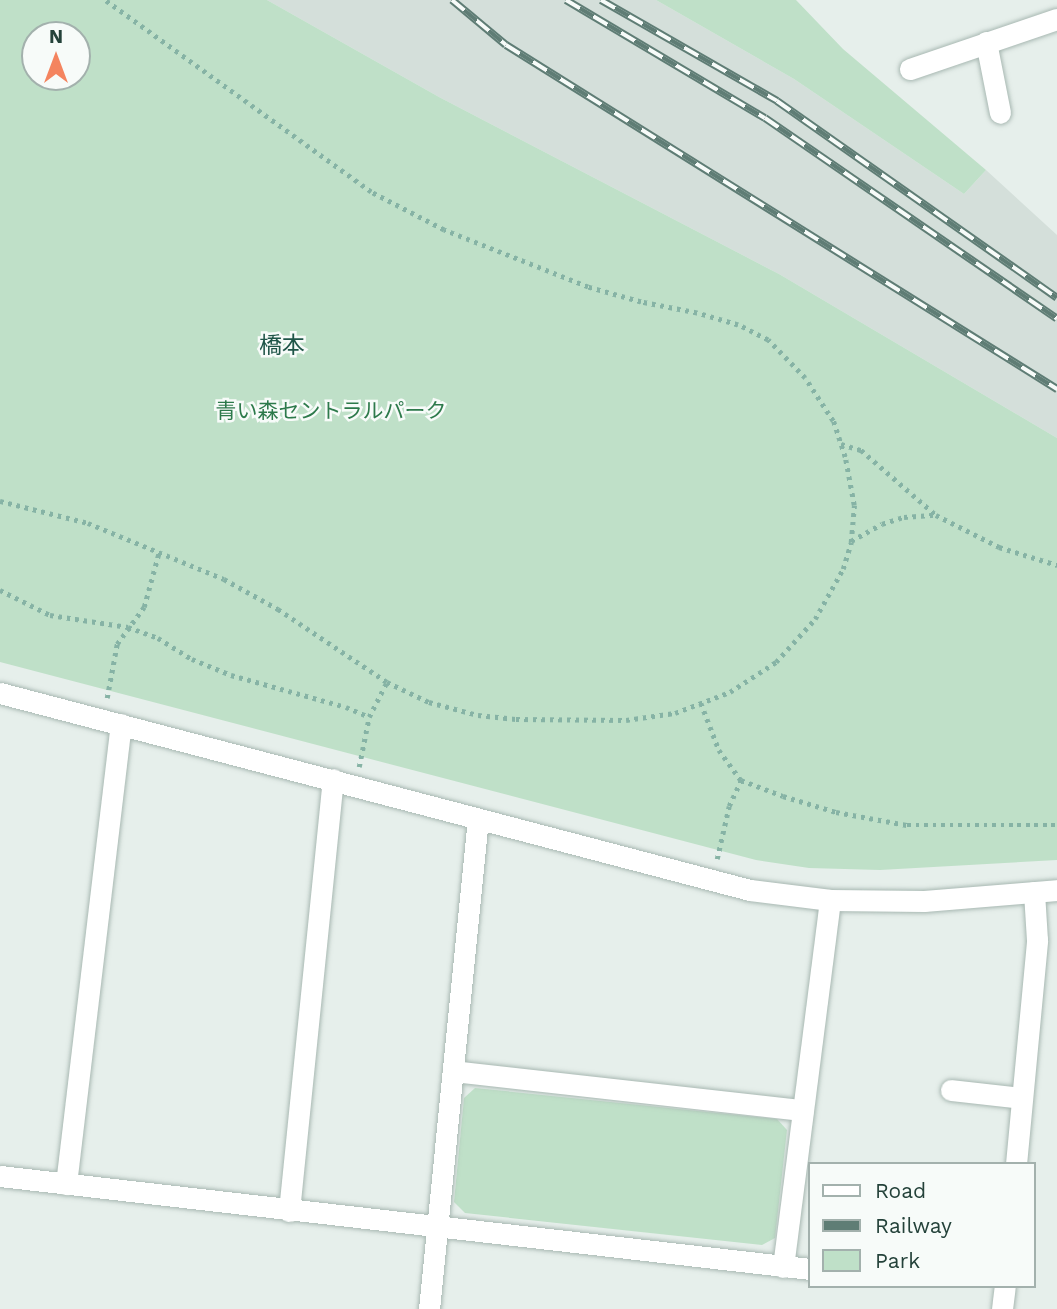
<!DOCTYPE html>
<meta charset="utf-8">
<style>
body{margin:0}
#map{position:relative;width:1057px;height:1309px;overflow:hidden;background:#e6efeb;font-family:"Work Sans","Noto Sans JP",sans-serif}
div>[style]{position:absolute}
.built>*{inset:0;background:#d4dfda}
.green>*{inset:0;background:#bfe0c8}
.path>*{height:4.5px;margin-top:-2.25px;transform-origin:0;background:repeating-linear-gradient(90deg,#86b3a5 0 3.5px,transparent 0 8.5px)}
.roads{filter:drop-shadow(0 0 2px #a8b8b2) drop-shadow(0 0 2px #a8b8b2)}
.minor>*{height:21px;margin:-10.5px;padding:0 10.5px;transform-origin:10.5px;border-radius:10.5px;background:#fff}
.rail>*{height:8px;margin-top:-4px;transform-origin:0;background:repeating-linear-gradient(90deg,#f7fbf9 0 16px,#5f7d75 0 32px);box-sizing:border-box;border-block:2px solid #5f7d75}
span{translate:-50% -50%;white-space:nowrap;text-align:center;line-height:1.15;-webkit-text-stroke:5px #f7fbf9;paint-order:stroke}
.park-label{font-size:21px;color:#2d7a4b}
.neighbourhood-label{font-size:23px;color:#1f5548}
.legend{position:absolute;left:808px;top:1162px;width:228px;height:126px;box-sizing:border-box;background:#f7fbf9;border:2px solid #a3b1ad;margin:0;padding:9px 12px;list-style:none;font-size:21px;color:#24423a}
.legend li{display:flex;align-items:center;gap:14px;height:35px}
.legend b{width:35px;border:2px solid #a3b1ad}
.north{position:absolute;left:21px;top:21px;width:70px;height:70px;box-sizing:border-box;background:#f7fbf9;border:2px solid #a3b1ad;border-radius:50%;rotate:0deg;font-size:19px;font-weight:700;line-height:28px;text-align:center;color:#24423a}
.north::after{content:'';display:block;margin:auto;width:24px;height:32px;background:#f4845f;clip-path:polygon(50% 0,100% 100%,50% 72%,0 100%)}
</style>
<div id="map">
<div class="built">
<div style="clip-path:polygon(267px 0,656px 0,794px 79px,964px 194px,986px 170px,1057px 235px,1057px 438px,779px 274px,439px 97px)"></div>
</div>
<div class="green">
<div style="clip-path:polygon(evenodd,0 0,267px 0,439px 97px,779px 274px,1057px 438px,1057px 860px,880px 870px,809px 868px,756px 860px,0 662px,0 0,77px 35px,77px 77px,35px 77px,35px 35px,77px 35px)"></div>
<div style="clip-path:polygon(656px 0,796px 0,843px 49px,986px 170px,964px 194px,794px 79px)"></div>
<div style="clip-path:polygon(475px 1088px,777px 1119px,787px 1130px,775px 1238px,762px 1245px,465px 1213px,454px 1202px,464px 1098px)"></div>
</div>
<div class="path">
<div style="left:841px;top:444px;width:21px;rotate:17deg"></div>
<div style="left:861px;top:450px;width:99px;rotate:40.9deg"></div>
<div style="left:936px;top:515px;width:71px;rotate:26.9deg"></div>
<div style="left:999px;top:547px;width:61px;rotate:17.2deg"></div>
<div style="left:0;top:501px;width:91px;rotate:14deg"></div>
<div style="left:88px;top:523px;width:147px;rotate:22.4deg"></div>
<div style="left:224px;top:579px;width:62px;rotate:29.1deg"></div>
<div style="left:278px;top:609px;width:131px;rotate:33.8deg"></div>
<div style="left:387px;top:682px;width:47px;rotate:25.5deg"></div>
<div style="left:429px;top:702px;width:51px;rotate:14.9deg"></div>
<div style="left:478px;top:715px;width:38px;rotate:6deg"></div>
<div style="left:516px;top:719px;width:110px;rotate:0.5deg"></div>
<div style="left:626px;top:720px;width:49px;rotate:-8.1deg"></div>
<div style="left:675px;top:713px;width:59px;rotate:-20.9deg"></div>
<div style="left:730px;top:692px;width:55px;rotate:-33.1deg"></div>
<div style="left:776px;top:662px;width:58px;rotate:-47.8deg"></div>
<div style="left:815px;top:619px;width:57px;rotate:-60.8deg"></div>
<div style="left:843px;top:569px;width:28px;rotate:-73deg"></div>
<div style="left:851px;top:542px;width:37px;rotate:-85deg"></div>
<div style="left:854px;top:505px;width:49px;rotate:-100.6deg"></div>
<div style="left:845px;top:457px;width:38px;rotate:-108deg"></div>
<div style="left:833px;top:421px;width:51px;rotate:-123.1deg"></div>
<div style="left:805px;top:378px;width:53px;rotate:-134.2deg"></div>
<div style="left:768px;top:340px;width:34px;rotate:-153deg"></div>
<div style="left:738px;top:325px;width:43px;rotate:-163.7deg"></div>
<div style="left:697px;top:313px;width:57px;rotate:-168.9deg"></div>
<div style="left:641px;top:302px;width:55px;rotate:-164.2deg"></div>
<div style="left:588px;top:287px;width:155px;rotate:-158.4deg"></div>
<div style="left:444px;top:230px;width:82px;rotate:-152.5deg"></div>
<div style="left:371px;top:192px;width:328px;rotate:-144.2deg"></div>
<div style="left:851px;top:541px;width:35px;rotate:-29deg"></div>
<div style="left:882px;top:524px;width:23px;rotate:-18deg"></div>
<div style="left:904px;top:517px;width:31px;rotate:-4deg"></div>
<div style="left:0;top:590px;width:56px;rotate:26.6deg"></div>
<div style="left:50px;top:615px;width:79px;rotate:8.7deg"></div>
<div style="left:128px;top:627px;width:32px;rotate:20deg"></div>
<div style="left:158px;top:638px;width:40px;rotate:32deg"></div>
<div style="left:192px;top:659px;width:42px;rotate:22.3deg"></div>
<div style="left:231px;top:675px;width:119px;rotate:15.5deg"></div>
<div style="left:346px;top:707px;width:25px;rotate:23deg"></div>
<div style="left:107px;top:698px;width:55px;rotate:-79.5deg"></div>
<div style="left:117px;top:644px;width:46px;rotate:-53.9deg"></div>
<div style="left:144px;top:607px;width:57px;rotate:-74.7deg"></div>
<div style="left:701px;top:703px;width:50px;rotate:69deg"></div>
<div style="left:719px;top:750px;width:37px;rotate:54deg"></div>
<div style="left:741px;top:780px;width:45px;rotate:20.9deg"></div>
<div style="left:783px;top:796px;width:55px;rotate:16.8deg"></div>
<div style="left:836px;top:812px;width:72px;rotate:10.4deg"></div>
<div style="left:907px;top:825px;width:150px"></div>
<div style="left:359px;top:767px;width:51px;rotate:-78.7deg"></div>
<div style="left:369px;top:717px;width:39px;rotate:-63deg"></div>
<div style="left:717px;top:859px;width:54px;rotate:-77.2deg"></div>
<div style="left:729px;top:806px;width:29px;rotate:-65deg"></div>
</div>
<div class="roads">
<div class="minor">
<div style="left:986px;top:42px;width:72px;rotate:78.8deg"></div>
<div style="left:910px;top:69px;width:155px;rotate:-18.8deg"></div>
<div style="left:0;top:693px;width:775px;rotate:14.72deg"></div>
<div style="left:750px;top:890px;width:81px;rotate:7.1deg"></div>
<div style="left:830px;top:900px;width:94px;rotate:0.6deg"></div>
<div style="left:924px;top:901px;width:133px;rotate:-4.7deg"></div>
<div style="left:453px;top:1071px;width:352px;rotate:6.4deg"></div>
<div style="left:951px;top:1090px;width:71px;rotate:6.4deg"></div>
<div style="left:1016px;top:1164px;width:225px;rotate:-84.6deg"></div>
<div style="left:1037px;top:940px;width:48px;rotate:-93.6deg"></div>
<div style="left:0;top:1176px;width:815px;rotate:6.55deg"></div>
<div style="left:66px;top:1184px;width:463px;rotate:-83.2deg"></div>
<div style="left:289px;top:1211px;width:434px;rotate:-84.2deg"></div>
<div style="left:783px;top:1267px;width:370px;rotate:-82.7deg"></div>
<div style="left:429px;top:1309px;width:492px;rotate:-84.3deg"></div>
<div style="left:1002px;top:1309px;width:23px;rotate:-83deg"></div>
</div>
</div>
<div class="rail">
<div style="left:452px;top:0;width:70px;rotate:39.8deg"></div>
<div style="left:506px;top:45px;width:650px;rotate:31.98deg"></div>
<div style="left:566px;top:0;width:231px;rotate:30.7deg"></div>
<div style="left:765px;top:118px;width:354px;rotate:34.5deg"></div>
<div style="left:601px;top:0;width:203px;rotate:29.8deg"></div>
<div style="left:777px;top:101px;width:342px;rotate:35.1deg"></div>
</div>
<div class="park-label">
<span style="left:331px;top:411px">青い森セントラルパーク</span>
</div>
<div class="neighbourhood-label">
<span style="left:282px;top:346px">橋本</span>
</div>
<ul class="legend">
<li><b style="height:9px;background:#fff"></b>Road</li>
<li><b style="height:9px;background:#5f7d75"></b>Railway</li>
<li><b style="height:19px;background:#bfe0c8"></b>Park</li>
</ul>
<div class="north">N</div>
</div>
